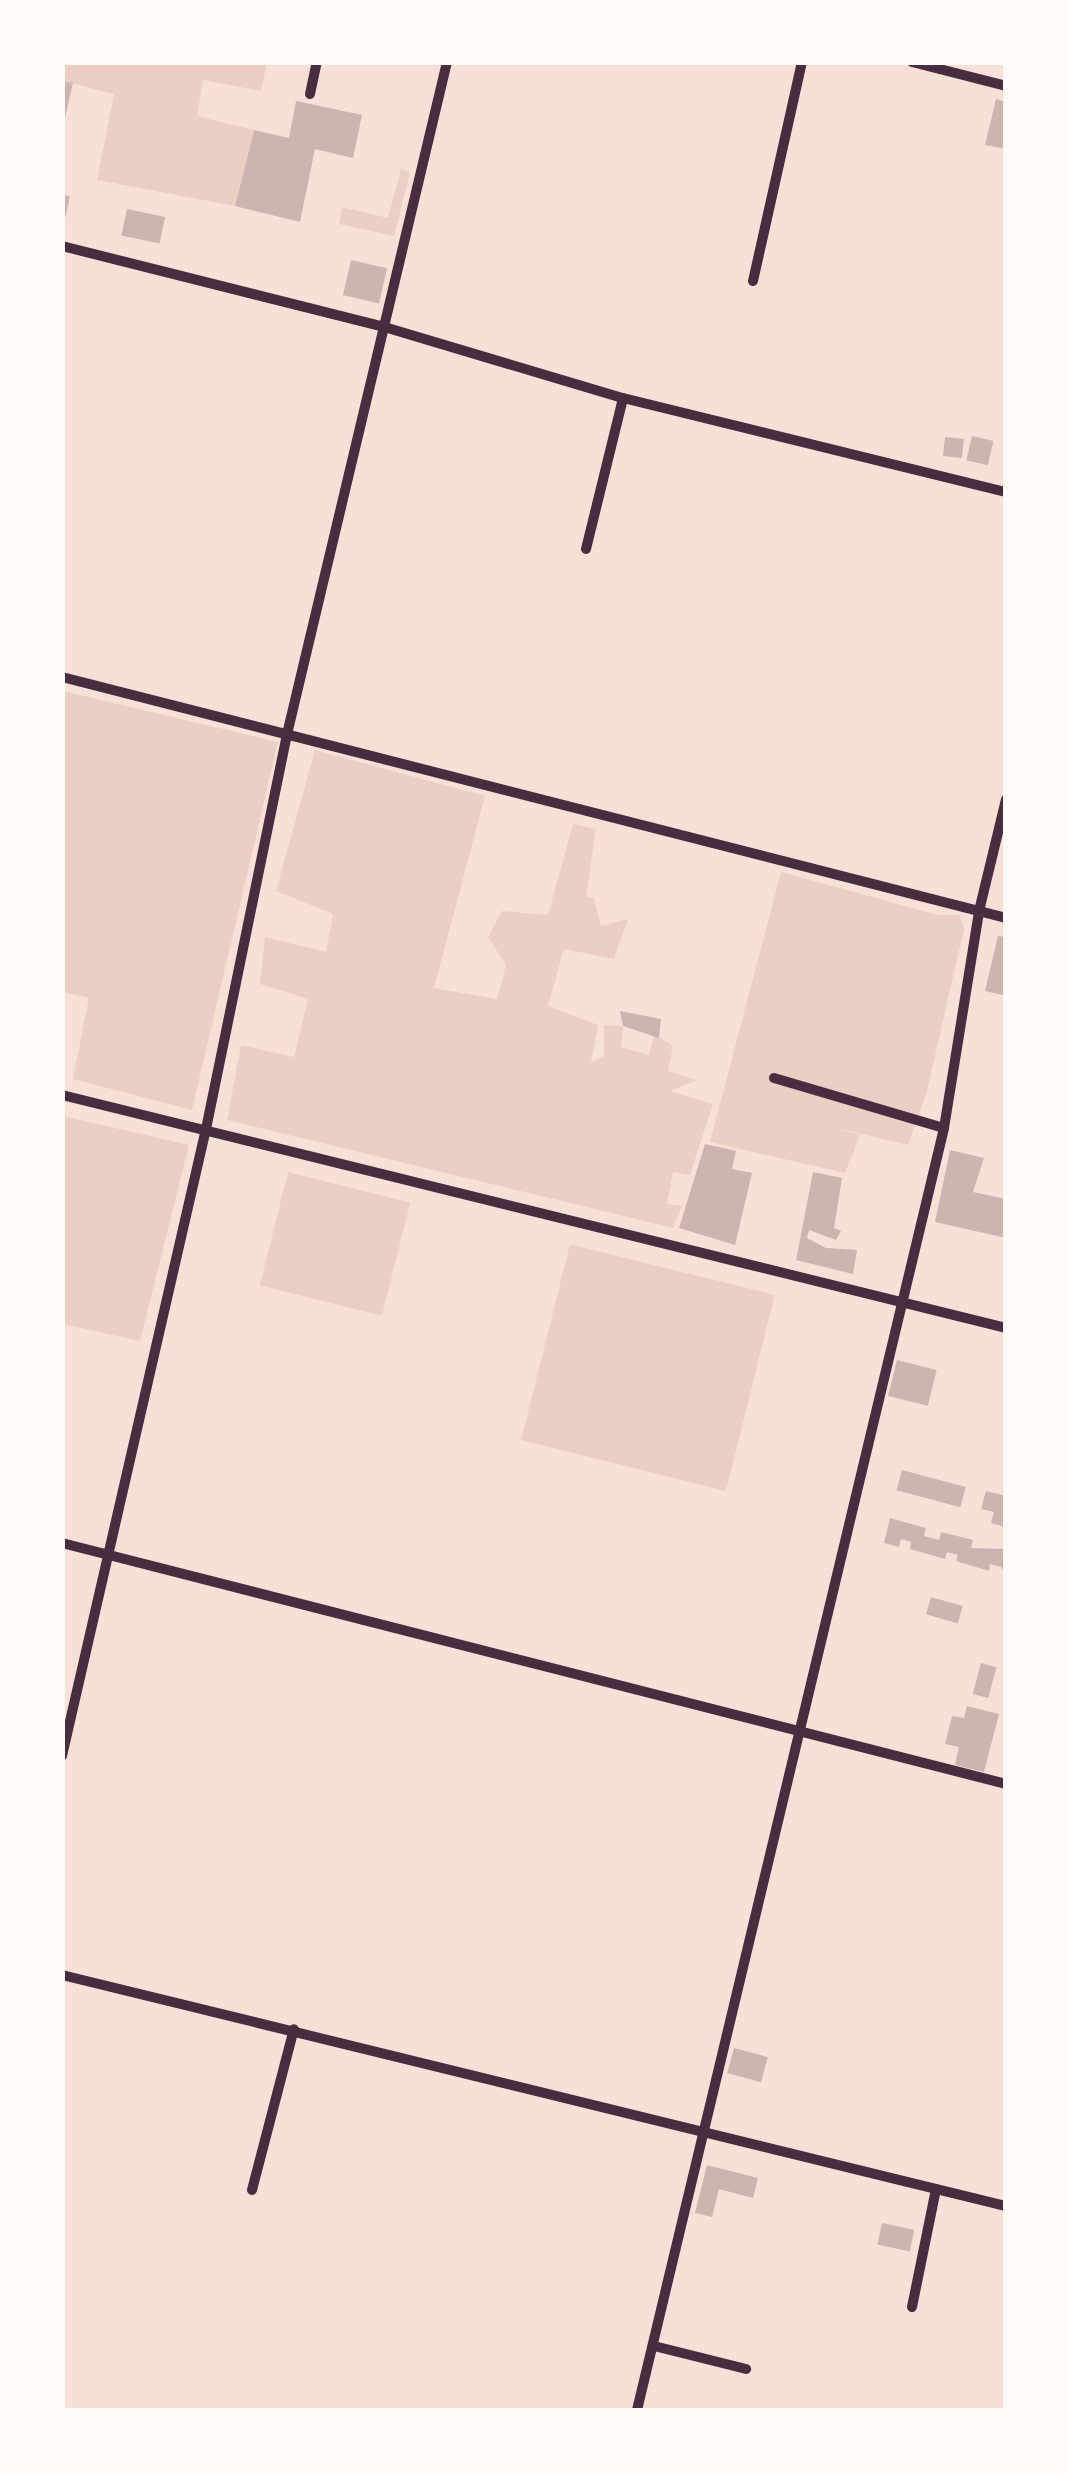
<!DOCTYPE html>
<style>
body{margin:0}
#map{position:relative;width:1068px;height:2473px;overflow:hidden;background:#f7e1d7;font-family:"Fira Sans",sans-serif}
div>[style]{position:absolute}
.green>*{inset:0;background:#ebcfc5;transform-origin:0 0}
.building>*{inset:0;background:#ccb4b1;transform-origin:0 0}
.minor>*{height:10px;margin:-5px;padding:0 5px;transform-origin:5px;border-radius:5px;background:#4a2c40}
span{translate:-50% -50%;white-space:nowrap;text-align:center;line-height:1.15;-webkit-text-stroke:9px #fffaf5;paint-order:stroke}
.frame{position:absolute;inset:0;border:65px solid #fffaf5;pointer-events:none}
</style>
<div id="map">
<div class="green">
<div style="clip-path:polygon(63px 63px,267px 63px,261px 91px,203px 80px,197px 116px,254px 130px,235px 206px,97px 180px,114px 94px,63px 81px)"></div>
<div style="clip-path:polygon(401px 169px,410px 172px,394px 236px,339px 224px,342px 207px,388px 218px)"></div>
<div style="clip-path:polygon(63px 691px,278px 742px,192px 1110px,73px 1079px,89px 998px,63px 992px)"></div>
<div style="clip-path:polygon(315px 750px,485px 796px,434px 988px,497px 999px,506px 965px,488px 937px,502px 911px,548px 915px,573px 824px,596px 829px,586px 896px,594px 898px,601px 926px,628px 919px,614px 959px,564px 949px,548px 1006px,598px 1025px,591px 1063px,604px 1056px,604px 1025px,623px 1026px,621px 1047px,649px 1055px,654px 1034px,673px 1046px,668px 1071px,697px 1080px,670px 1091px,713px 1104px,690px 1175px,673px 1172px,667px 1204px,682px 1206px,673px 1228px,227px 1120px,241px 1045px,294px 1057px,308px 999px,260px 984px,265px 937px,326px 952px,333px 914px,276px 891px)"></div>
<div style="clip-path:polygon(781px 872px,938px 915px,960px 915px,964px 929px,926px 1095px,908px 1145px,832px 1127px,860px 1135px,845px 1173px,710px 1142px)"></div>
<div style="clip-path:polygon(63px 1116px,189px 1145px,140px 1341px,63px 1324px)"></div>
<div style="left:288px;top:1172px;width:126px;height:117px;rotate:14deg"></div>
<div style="left:570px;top:1244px;width:211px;height:202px;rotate:14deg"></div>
</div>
<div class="building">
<div style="clip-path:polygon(62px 81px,73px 83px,64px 122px,62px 122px)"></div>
<div style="clip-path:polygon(996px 99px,1006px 102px,1006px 149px,985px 145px)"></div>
<div style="clip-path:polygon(296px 101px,362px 115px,353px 158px,315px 149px,300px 222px,235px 206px,254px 130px,289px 138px)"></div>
<div style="clip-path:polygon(62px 195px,70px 196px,64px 223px,62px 223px)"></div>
<div style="left:127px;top:209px;width:39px;height:27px;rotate:12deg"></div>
<div style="left:351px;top:260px;width:37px;height:36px;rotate:13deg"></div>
<div style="left:972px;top:436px;width:22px;height:25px;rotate:13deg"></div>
<div style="left:945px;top:437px;width:19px;height:19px;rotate:6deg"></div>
<div style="clip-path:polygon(998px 936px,1006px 937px,1006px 996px,985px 991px)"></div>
<div style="clip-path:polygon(620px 1011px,661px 1019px,659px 1038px,623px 1026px)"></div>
<div style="clip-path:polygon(705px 1144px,736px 1151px,732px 1169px,752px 1173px,735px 1245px,679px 1228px)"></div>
<div style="clip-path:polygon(950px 1150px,984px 1158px,973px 1192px,1006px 1199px,1006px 1238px,935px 1222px)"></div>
<div style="clip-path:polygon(813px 1172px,842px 1178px,834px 1228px,841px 1231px,836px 1240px,809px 1230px,807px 1238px,826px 1248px,857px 1250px,853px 1274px,796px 1260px)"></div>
<div style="left:897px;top:1360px;width:41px;height:37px;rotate:14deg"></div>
<div style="left:902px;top:1470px;width:66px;height:21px;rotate:15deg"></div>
<div style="clip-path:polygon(986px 1491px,1006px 1496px,1006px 1527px,991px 1523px,994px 1512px,981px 1509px)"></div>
<div style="clip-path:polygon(890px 1518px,926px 1528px,924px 1536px,939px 1540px,941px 1532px,973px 1540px,971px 1548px,1006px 1549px,1006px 1575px,1001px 1567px,990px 1564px,989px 1571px,956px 1561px,958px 1555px,947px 1552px,945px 1559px,910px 1549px,911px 1542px,901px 1539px,899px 1547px,884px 1543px)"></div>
<div style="left:931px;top:1597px;width:33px;height:18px;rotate:16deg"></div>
<div style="left:981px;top:1663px;width:16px;height:32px;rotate:15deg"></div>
<div style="clip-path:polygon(967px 1706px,999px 1714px,984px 1772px,955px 1765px,959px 1747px,945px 1744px,952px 1716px,964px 1718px)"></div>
<div style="left:734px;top:2048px;width:35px;height:26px;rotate:15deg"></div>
<div style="clip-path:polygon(707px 2165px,758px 2178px,753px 2198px,719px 2189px,712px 2217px,695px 2213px)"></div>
<div style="left:882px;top:2223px;width:33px;height:22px;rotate:12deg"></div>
</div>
<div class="minor">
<div style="left:912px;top:62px;width:97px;rotate:14.3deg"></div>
<div style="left:310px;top:94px;width:33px;rotate:-78deg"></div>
<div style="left:62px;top:246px;width:329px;rotate:14.1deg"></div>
<div style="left:381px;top:326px;width:252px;rotate:16.6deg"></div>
<div style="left:623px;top:398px;width:394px;rotate:13.8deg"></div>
<div style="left:753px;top:281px;width:224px;rotate:-77.4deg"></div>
<div style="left:586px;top:549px;width:155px;rotate:-76.2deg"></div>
<div style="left:62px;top:677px;width:974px;rotate:14.32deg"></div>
<div style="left:774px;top:1078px;width:177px;rotate:16.4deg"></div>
<div style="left:62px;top:1095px;width:972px;rotate:13.86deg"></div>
<div style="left:62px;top:1543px;width:974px;rotate:14.32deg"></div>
<div style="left:62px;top:1756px;width:643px;rotate:-77.07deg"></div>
<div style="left:206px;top:1129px;width:407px;rotate:-78.4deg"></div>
<div style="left:288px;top:730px;width:687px;rotate:-76.61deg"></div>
<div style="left:62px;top:1975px;width:972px;rotate:13.75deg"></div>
<div style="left:252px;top:2190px;width:166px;rotate:-75.4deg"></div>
<div style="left:912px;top:2307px;width:120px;rotate:-78.5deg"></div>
<div style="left:654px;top:2346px;width:95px;rotate:14deg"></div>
<div style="left:637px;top:2410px;width:1318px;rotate:-76.53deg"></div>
<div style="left:944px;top:1128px;width:220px;rotate:-80.8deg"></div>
<div style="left:979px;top:911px;width:115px;rotate:-76.4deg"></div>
</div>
<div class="frame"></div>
</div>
